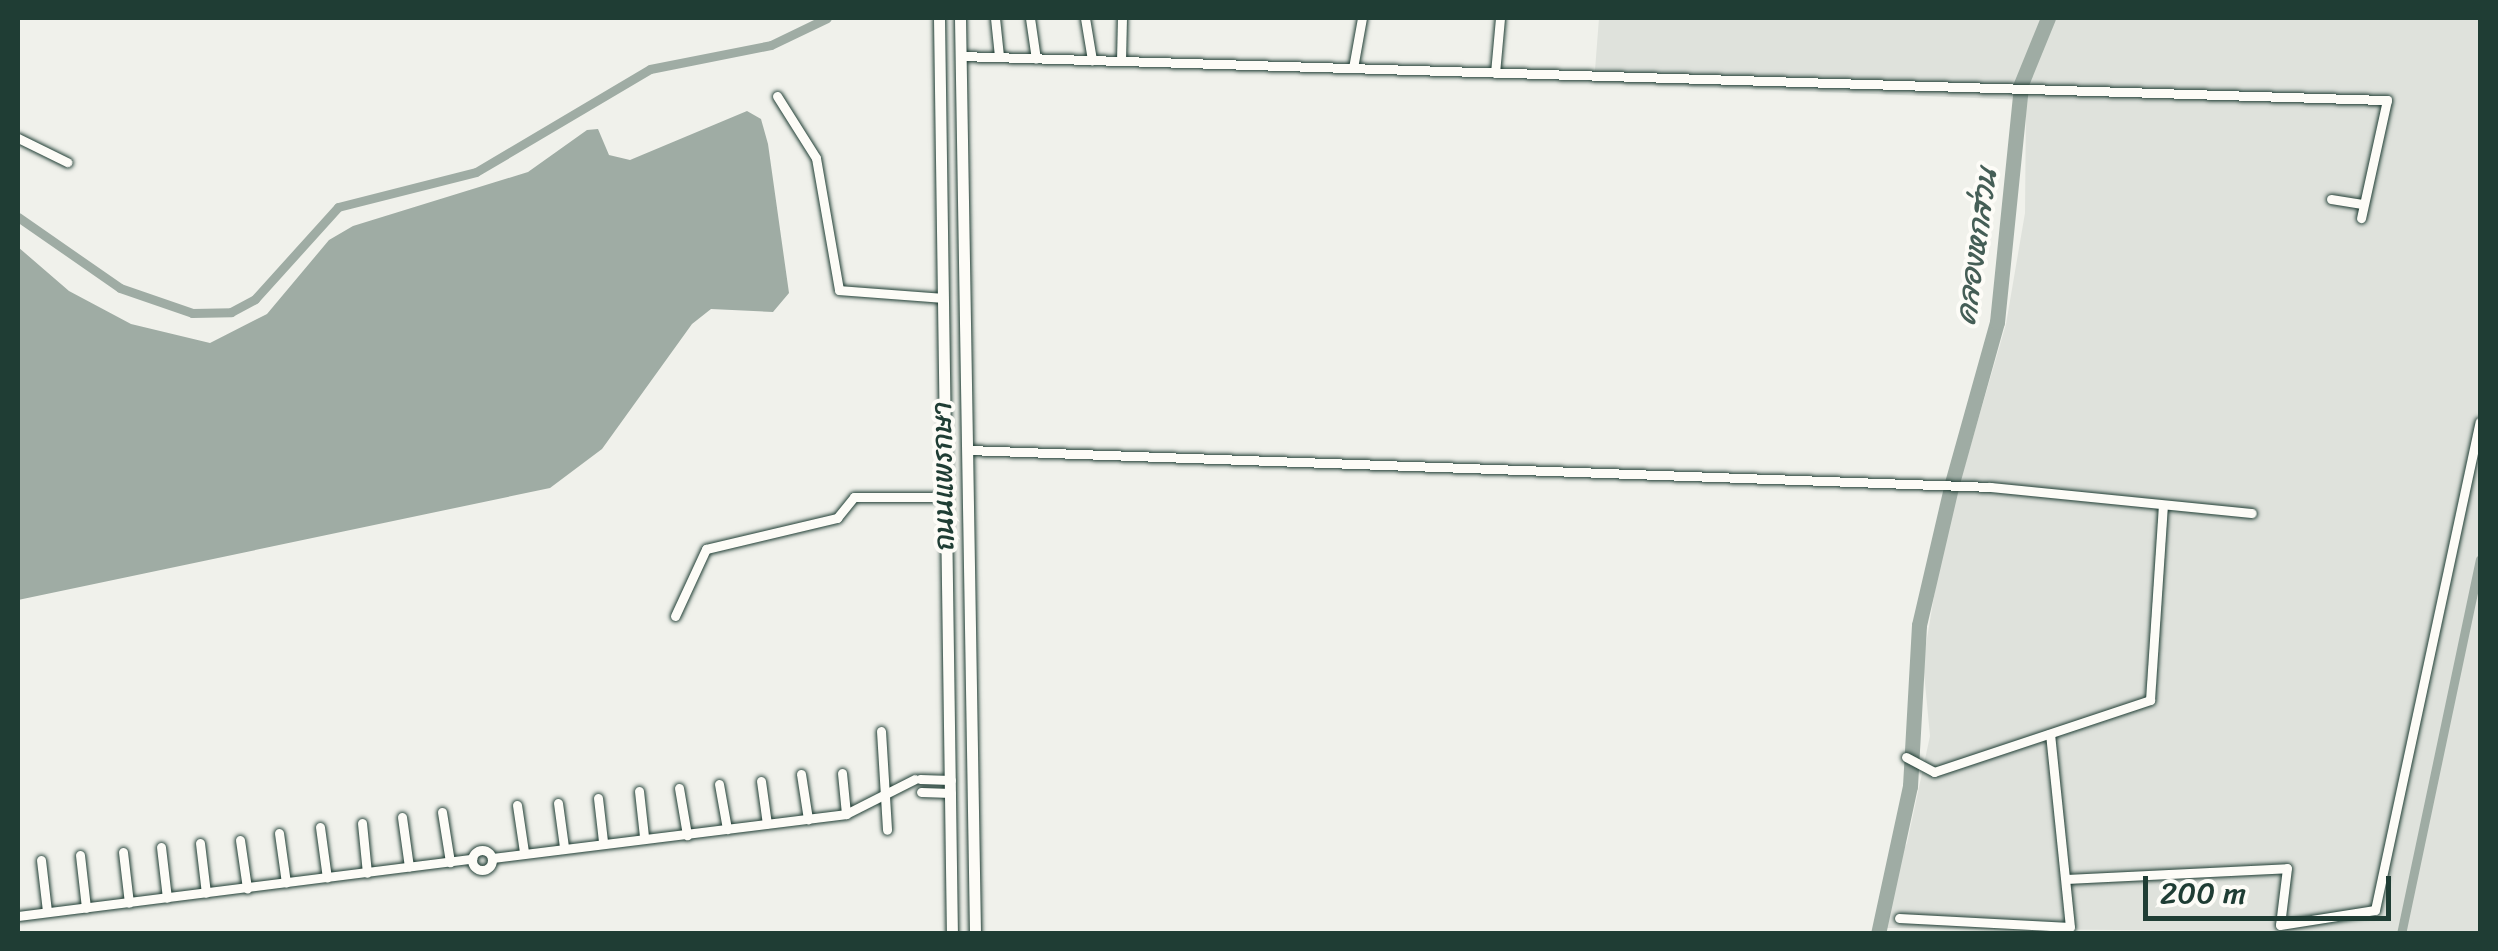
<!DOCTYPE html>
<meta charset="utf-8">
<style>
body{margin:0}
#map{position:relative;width:2498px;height:951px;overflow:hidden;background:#f0f1eb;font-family:Sriracha,"Playpen Sans Thai",sans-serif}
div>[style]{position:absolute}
.built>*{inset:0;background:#dfe2dc}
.water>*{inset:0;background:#9faca4}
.canal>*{height:9px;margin:-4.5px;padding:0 4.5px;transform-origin:4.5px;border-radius:4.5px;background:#9faca4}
.river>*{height:15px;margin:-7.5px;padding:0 7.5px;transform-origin:7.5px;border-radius:7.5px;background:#9faca4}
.roads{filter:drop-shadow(0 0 2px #1f3d34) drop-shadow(0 0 2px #1f3d34)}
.minor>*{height:9px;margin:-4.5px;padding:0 4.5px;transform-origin:4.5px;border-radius:4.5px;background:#fdfcf7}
.minor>.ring{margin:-4.5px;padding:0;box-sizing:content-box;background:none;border:9px solid #fdfcf7;border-radius:50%}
.major>*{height:11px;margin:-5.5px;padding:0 5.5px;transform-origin:5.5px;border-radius:5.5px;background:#fdfcf7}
span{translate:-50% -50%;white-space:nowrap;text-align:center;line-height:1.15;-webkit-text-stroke:8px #fdfcf7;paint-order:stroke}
.street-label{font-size:28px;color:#1f3d34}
.water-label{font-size:30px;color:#455e56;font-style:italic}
.frame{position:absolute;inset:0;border:20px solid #1f3d34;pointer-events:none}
.scale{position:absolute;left:2143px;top:876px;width:248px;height:45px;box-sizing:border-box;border:5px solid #1f3d34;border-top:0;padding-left:12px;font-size:30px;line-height:35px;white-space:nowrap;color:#1f3d34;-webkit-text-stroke:8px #fdfcf7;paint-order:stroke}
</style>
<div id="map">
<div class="built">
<div style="clip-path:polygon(1599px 18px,2480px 18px,2480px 933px,1887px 928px,1890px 877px,1907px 843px,1930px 736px,1923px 662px,1944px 537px,2006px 324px,2025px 213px,2026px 100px,1594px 83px)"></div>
</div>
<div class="water">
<div style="clip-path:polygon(747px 111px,761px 119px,768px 144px,789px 293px,773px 312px,711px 309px,692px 324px,602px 449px,550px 488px,18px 600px,18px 247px,69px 291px,131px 324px,210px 343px,267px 314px,329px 240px,353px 226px,528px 172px,587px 130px,598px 129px,609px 155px,630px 160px)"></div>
</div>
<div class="canal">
<div style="left:18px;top:217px;width:124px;rotate:34.8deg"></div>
<div style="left:120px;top:288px;width:76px;rotate:19.1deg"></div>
<div style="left:192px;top:313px;width:39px;rotate:-1deg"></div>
<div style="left:231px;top:312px;width:27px;rotate:-28deg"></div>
<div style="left:255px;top:299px;width:124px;rotate:-47.9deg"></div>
<div style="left:338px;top:207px;width:142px;rotate:-14.2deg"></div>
<div style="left:476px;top:172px;width:202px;rotate:-30.6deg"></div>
<div style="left:650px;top:69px;width:123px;rotate:-11.2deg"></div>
<div style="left:771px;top:45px;width:62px;rotate:-25.7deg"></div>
<div style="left:2401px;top:934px;width:383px;rotate:-78.1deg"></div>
</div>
<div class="river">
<div style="left:1952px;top:483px;width:167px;rotate:-74.4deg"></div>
<div style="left:1997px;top:322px;width:239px;rotate:-84.2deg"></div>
<div style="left:2021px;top:84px;width:71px;rotate:-67.8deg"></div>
<div style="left:1878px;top:934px;width:151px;rotate:-77.8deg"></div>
<div style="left:1910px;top:786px;width:161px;rotate:-86.8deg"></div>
<div style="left:1919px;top:625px;width:141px;rotate:-76.9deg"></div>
</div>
<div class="roads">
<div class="minor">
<div style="left:995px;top:18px;width:39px;rotate:84deg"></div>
<div style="left:1030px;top:18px;width:41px;rotate:81.7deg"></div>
<div style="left:1085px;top:18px;width:43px;rotate:80.5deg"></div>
<div style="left:960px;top:56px;width:1428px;rotate:1.77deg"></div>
<div style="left:2387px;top:100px;width:121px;rotate:102.4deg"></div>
<div style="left:1121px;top:61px;width:43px;rotate:-88.7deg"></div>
<div style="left:1353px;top:68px;width:51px;rotate:-79.8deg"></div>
<div style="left:1495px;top:73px;width:55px;rotate:-84.8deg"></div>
<div style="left:777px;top:96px;width:73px;rotate:57.8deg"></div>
<div style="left:816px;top:158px;width:134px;rotate:80.1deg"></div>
<div style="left:839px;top:290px;width:104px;rotate:4.4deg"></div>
<div style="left:18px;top:138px;width:55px;rotate:26.1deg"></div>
<div style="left:2331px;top:199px;width:30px;rotate:9deg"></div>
<div style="left:968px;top:450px;width:1023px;rotate:2.07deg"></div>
<div style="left:1990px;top:487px;width:263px;rotate:5.7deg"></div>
<div style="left:675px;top:616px;width:74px;rotate:-65.2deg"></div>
<div style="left:706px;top:549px;width:135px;rotate:-13.3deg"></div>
<div style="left:837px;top:518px;width:27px;rotate:-51deg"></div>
<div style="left:854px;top:497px;width:93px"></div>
<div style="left:881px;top:731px;width:99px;rotate:86.5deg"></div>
<div style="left:1906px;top:757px;width:32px;rotate:28deg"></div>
<div style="left:1934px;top:772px;width:228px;rotate:-18.4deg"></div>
<div style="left:2150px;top:700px;width:195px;rotate:-86.2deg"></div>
<div style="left:842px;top:773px;width:41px;rotate:84.4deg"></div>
<div style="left:801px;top:774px;width:46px;rotate:81.2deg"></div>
<div style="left:920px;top:779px;width:31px;rotate:2deg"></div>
<div style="left:761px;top:781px;width:43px;rotate:82.1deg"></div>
<div style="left:719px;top:784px;width:46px;rotate:79.9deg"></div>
<div style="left:679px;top:788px;width:48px;rotate:80.3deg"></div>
<div style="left:639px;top:791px;width:45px;rotate:83.7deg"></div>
<div style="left:921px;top:792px;width:30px;rotate:2deg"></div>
<div style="left:598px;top:798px;width:43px;rotate:83.4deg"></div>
<div style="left:558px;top:803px;width:44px;rotate:82.2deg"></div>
<div style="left:517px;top:805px;width:48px;rotate:81.5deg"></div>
<div style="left:442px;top:812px;width:51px;rotate:80.9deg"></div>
<div style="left:402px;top:817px;width:50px;rotate:82deg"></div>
<div style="left:362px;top:823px;width:50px;rotate:84.3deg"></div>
<div style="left:320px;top:827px;width:51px;rotate:82.2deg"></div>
<div style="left:279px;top:833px;width:50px;rotate:82deg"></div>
<div style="left:240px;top:840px;width:49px;rotate:81.7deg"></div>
<div style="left:200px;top:843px;width:50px;rotate:83.2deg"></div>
<div style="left:161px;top:847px;width:51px;rotate:83.3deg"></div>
<div class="ring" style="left:472px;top:850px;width:11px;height:11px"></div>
<div style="left:123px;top:852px;width:51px;rotate:83.3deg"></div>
<div style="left:80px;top:855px;width:53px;rotate:83.5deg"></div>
<div style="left:493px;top:858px;width:356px;rotate:-7.1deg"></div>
<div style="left:846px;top:814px;width:77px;rotate:-26.9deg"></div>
<div style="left:41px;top:860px;width:51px;rotate:83.3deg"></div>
<div style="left:2066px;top:879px;width:221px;rotate:-2.8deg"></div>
<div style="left:2287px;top:868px;width:57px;rotate:97deg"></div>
<div style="left:2280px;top:925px;width:96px;rotate:-9deg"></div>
<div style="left:2375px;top:910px;width:499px;rotate:-77.9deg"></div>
<div style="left:18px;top:916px;width:458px;rotate:-7.2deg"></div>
<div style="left:1899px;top:918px;width:171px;rotate:3deg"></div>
<div style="left:2070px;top:927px;width:194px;rotate:-95.9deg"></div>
</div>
<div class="major">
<div style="left:939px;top:18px;width:916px;rotate:89.19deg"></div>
<div style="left:960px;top:18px;width:916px;rotate:89.06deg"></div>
</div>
</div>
<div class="street-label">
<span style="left:943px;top:476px;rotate:-91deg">ถนนแพรกษา</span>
</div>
<div class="water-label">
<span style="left:1976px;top:246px;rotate:-82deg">คลองหกส่วน</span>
</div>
<div class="frame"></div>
<div class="scale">200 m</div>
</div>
